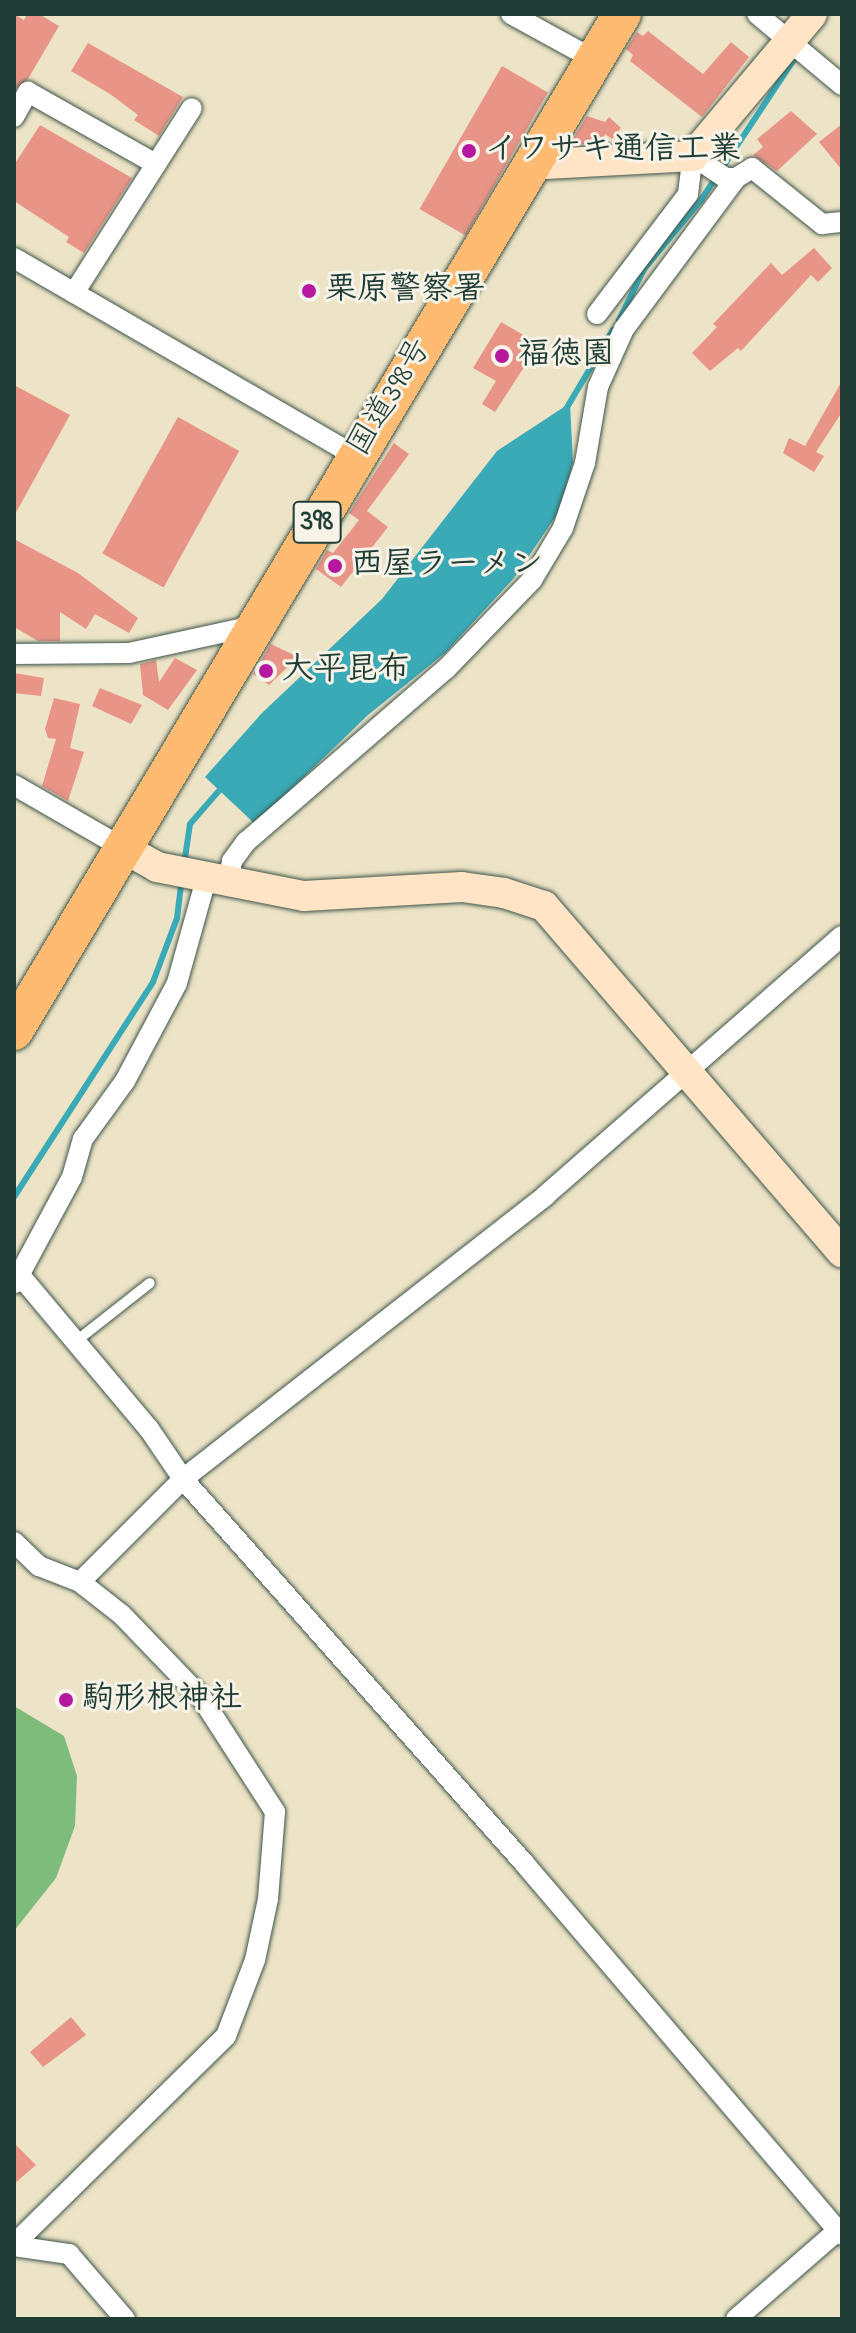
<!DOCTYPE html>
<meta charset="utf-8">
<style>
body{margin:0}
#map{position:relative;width:856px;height:2333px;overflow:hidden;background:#ede4c7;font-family:"Indie Flower","Klee One",sans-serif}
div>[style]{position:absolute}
.forest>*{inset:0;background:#7ebc7c}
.water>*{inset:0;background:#3aaab7}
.stream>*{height:6px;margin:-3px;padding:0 3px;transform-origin:3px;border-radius:3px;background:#3aaab7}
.building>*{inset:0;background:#e89588;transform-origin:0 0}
.roads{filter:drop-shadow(0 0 2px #3e564a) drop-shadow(0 0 2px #3e564a)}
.lane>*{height:10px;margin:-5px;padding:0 5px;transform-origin:5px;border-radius:5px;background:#fff}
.street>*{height:20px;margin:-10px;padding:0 10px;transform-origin:10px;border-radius:10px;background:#fff}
.secondary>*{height:30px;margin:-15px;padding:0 15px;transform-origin:15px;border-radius:15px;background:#ffe4c6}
.highway>*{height:38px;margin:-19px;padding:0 19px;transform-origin:19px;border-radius:19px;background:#ffbb71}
.dots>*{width:22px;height:22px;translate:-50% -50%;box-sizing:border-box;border:4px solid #f7f3e8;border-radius:50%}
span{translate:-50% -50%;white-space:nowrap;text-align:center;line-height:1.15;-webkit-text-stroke:6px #f7f3e8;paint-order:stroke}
.shield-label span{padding:2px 6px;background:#f7f3e8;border:2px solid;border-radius:6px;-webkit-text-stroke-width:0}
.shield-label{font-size:30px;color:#1f3d34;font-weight:700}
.poi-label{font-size:32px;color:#1f3d34;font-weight:700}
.left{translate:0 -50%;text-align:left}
.street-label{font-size:32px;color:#1f3d34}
.frame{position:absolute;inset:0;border:16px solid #1f3d34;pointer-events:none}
</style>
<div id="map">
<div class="forest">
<div style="clip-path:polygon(14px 1706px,64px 1736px,77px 1776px,75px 1826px,56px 1878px,14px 1931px)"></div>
</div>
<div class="water">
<div style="clip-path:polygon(570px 403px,573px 463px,558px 513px,514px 578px,445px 653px,368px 715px,255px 824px,205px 777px,261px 714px,382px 599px,497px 451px)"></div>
</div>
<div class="stream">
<div style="left:619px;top:320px;width:57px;rotate:-63.9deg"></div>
<div style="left:644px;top:269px;width:89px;rotate:-50.4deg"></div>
<div style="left:701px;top:200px;width:174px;rotate:-56.5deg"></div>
<div style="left:566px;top:409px;width:92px;rotate:-59.3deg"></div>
<div style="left:184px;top:865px;width:41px;rotate:-81.7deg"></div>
<div style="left:190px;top:824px;width:52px;rotate:-48.9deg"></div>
<div style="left:14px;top:1197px;width:256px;rotate:-57.1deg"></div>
<div style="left:153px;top:982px;width:68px;rotate:-69.4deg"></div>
<div style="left:177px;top:918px;width:38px;rotate:-83deg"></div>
</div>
<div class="building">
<div style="clip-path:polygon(14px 14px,24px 20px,27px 14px,39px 14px,59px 26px,28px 79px,14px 90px)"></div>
<div style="clip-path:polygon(648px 31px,703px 74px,731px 42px,749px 57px,702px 117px,630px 61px,633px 55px,626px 49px,637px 32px,643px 36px)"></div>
<div style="clip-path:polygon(88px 43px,183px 97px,159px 136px,134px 120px,138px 115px,110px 94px,71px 71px)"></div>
<div style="left:502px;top:66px;width:53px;height:165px;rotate:30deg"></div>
<div style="clip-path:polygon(791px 111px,817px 134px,777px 171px,753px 155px,763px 147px,757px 139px)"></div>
<div style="clip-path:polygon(587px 116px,605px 122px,609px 117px,621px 128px,612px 139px,605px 134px,602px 143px,569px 145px)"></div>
<div style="clip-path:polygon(842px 124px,842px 170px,819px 142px)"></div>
<div style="clip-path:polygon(40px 125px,132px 178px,84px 253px,66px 242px,69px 237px,14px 201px,14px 165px)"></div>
<div style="clip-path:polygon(814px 248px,832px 268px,818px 282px,811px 275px,741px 351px,738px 348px,710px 371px,692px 353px,717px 327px,713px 324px,771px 263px,782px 275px)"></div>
<div style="clip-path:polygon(501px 322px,539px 344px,495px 412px,482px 404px,496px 381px,473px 368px)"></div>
<div style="clip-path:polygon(842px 381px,842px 412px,816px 452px,824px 456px,814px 472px,783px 453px,789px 438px,805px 446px)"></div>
<div style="clip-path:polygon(14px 385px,70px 415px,14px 516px)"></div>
<div style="left:178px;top:417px;width:70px;height:156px;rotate:29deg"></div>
<div style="clip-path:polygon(394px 443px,409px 454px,367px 511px,388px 527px,341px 587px,316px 569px,327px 550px,333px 553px,359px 520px,349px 513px)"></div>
<div style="clip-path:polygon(14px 539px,78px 573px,138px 618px,129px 633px,95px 614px,86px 629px,60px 612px,60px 641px,38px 641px,14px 627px)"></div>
<div style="clip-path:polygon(271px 644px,298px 657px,269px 685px,253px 674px)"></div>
<div style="clip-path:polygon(175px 658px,197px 670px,168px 710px,143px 695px,140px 664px,156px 660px,159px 682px)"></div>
<div style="clip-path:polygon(14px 673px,44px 678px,41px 696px,14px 693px)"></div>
<div style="clip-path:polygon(100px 688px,142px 705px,131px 724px,92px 706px)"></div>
<div style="clip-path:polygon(54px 698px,80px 704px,70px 748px,84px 752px,68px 801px,42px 786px,56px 739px,48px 738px,45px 729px)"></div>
<div style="clip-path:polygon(71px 2017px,86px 2035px,43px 2067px,30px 2052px)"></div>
<div style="clip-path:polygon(14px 2143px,36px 2165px,14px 2184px)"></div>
</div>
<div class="roads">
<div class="lane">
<div style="left:75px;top:1342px;width:95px;rotate:-38.2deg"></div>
</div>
<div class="street">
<div style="left:511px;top:14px;width:94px;rotate:28.8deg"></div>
<div style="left:757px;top:14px;width:111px;rotate:39.9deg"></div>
<div style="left:14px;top:117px;width:29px;rotate:-61deg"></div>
<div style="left:28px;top:92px;width:147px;rotate:29.4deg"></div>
<div style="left:14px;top:258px;width:397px;rotate:30.1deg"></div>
<div style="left:74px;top:293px;width:219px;rotate:-57.5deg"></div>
<div style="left:597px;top:314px;width:151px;rotate:-52.8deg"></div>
<div style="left:688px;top:194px;width:38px;rotate:-83deg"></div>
<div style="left:693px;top:156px;width:40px;rotate:34deg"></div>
<div style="left:726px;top:178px;width:10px"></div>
<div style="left:14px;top:654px;width:115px;rotate:-0.5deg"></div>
<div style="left:129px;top:653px;width:127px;rotate:-12.3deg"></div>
<div style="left:14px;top:785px;width:126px;rotate:30deg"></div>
<div style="left:228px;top:882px;width:21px;rotate:-79deg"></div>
<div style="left:232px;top:861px;width:24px;rotate:-54deg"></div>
<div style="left:246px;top:842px;width:264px;rotate:-40.9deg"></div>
<div style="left:446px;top:669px;width:124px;rotate:-46deg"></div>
<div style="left:532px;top:580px;width:61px;rotate:-59.2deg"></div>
<div style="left:563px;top:528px;width:69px;rotate:-71.3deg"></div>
<div style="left:585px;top:463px;width:77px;rotate:-80.3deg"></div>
<div style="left:598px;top:387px;width:64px;rotate:-65.9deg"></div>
<div style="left:624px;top:329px;width:188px;rotate:-53.4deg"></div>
<div style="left:736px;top:178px;width:19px;rotate:-32deg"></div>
<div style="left:752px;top:168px;width:90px;rotate:38.7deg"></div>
<div style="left:822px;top:224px;width:20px;rotate:-6deg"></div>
<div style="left:18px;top:1273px;width:204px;rotate:50deg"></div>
<div style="left:149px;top:1429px;width:60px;rotate:55.8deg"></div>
<div style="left:183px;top:1479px;width:514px;rotate:48.39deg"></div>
<div style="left:524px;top:1863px;width:489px;rotate:49.5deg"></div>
<div style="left:15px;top:1283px;width:120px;rotate:-61.7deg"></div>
<div style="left:72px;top:1177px;width:40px;rotate:-74deg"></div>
<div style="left:83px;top:1139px;width:72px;rotate:-54.1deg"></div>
<div style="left:125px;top:1081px;width:111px;rotate:-62deg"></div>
<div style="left:177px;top:983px;width:108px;rotate:-74.4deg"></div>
<div style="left:14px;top:1542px;width:35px;rotate:44deg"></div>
<div style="left:39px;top:1566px;width:44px;rotate:21.3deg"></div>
<div style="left:80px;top:1582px;width:52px;rotate:38deg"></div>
<div style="left:121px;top:1614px;width:115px;rotate:46.1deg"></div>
<div style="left:201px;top:1697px;width:137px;rotate:57.2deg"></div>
<div style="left:275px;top:1812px;width:87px;rotate:94.6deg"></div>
<div style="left:268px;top:1899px;width:62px;rotate:102deg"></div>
<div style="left:255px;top:1960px;width:81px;rotate:110.9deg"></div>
<div style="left:226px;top:2036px;width:297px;rotate:135.5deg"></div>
<div style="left:80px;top:1582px;width:146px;rotate:-45deg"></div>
<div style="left:183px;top:1479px;width:461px;rotate:-38deg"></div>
<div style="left:546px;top:1195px;width:393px;rotate:-41.2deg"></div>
<div style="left:14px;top:2246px;width:56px;rotate:8.3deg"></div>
<div style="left:69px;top:2254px;width:86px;rotate:49.3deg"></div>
<div style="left:736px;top:2319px;width:140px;rotate:-41deg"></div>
</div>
<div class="secondary">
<div style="left:528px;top:165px;width:165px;rotate:-3.1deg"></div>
<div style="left:693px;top:156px;width:185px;rotate:-50deg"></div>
<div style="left:123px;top:848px;width:39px;rotate:29deg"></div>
<div style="left:157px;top:867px;width:150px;rotate:11.2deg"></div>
<div style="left:304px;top:896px;width:158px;rotate:-3.3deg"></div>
<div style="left:462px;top:887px;width:42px;rotate:8.1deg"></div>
<div style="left:504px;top:893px;width:42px;rotate:18deg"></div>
<div style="left:544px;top:906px;width:457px;rotate:49.3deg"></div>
</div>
<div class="highway">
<div style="left:14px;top:1031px;width:1185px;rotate:-59.13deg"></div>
</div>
</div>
<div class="dots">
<div style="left:469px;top:151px;background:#b5179e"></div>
<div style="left:309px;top:291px;background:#b5179e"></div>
<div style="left:502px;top:356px;background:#b5179e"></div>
<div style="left:335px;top:566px;background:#b5179e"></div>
<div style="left:266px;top:671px;background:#b5179e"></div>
<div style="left:66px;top:1700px;background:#b5179e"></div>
</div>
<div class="shield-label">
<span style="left:317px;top:522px">398</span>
</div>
<div class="poi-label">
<span class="left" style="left:485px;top:151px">イワサキ通信工業</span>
<span class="left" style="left:325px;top:291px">栗原警察署</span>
<span class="left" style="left:518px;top:356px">福徳園</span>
<span class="left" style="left:351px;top:566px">西屋ラーメン</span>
<span class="left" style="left:282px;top:671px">大平昆布</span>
<span class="left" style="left:82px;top:1700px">駒形根神社</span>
</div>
<div class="street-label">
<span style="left:391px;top:398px;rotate:-59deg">国道398号</span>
</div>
<div class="frame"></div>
</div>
